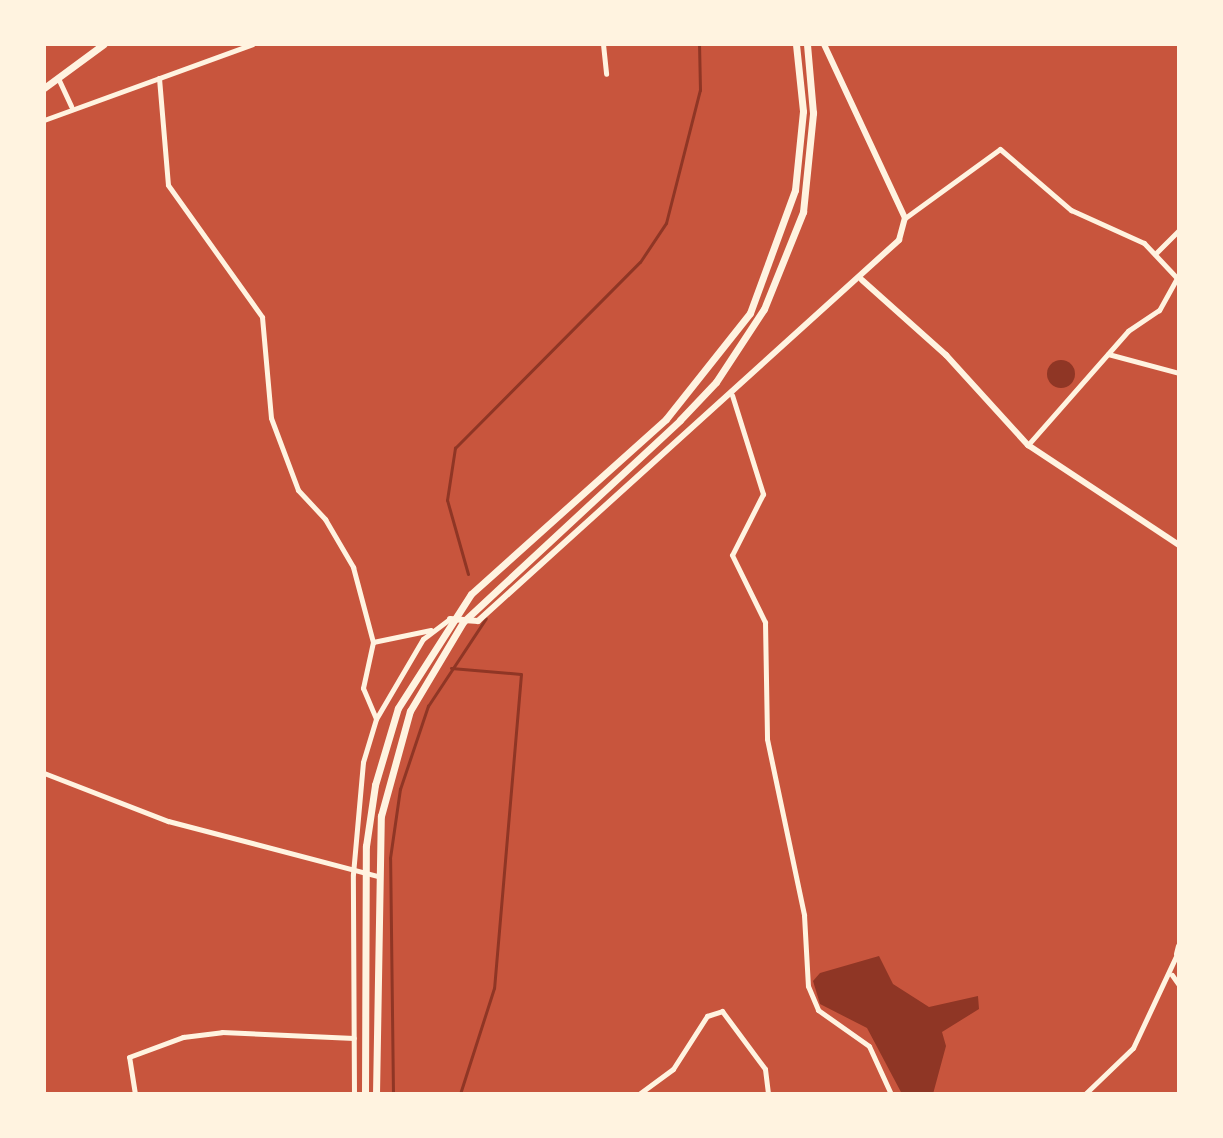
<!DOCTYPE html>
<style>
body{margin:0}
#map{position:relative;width:1223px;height:1138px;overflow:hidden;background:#c8553d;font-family:"Exo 2",sans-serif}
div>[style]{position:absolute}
.water>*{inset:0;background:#8f3625}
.round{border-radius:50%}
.stream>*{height:3px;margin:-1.5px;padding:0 1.5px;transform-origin:1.5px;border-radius:1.5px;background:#8f3625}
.minor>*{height:5px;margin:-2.5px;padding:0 2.5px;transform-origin:2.5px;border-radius:2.5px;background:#fff3e0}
.tertiary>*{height:6px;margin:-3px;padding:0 3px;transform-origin:3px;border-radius:3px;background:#fff3e0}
.secondary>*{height:7px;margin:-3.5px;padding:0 3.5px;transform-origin:3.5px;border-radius:3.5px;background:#fff3e0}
span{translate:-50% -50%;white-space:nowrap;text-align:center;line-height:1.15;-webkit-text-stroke:8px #fff3e0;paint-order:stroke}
.frame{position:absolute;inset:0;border:46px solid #fff3e0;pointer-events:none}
</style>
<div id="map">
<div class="water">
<div class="round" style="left:1047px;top:360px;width:28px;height:28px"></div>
<div style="clip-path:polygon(879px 956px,893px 984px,929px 1007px,978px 996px,979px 1009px,942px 1032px,946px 1046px,933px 1094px,902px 1094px,867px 1028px,820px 1004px,813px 981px,820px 973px)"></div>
</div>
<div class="stream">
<div style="left:468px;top:574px;width:77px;rotate:-105.8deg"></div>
<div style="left:447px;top:500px;width:53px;rotate:-81.3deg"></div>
<div style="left:455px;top:448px;width:262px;rotate:-45.2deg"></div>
<div style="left:640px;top:262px;width:47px;rotate:-56.3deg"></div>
<div style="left:666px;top:223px;width:137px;rotate:-75.7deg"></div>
<div style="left:700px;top:90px;width:46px;rotate:-91.2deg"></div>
<div style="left:451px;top:668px;width:70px;rotate:4.9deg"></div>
<div style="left:521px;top:674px;width:315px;rotate:94.9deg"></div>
<div style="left:494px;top:988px;width:111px;rotate:107.8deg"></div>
<div style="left:393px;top:1094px;width:236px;rotate:-90.7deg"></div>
<div style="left:390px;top:858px;width:70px;rotate:-81.8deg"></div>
<div style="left:400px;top:789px;width:88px;rotate:-71.4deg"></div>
<div style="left:428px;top:706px;width:105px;rotate:-56.6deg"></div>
</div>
<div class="minor">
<div style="left:603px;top:44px;width:30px;rotate:84deg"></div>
<div style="left:58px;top:78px;width:31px;rotate:65deg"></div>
<div style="left:159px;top:78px;width:107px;rotate:85.2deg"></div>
<div style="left:168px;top:185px;width:162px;rotate:54.5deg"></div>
<div style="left:262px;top:317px;width:101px;rotate:84.9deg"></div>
<div style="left:271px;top:418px;width:77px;rotate:69.4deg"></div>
<div style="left:298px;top:490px;width:40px;rotate:47deg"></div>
<div style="left:325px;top:519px;width:56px;rotate:59.7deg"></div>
<div style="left:353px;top:567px;width:78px;rotate:75.1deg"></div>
<div style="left:373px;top:642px;width:59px;rotate:-11.7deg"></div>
<div style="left:44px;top:120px;width:222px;rotate:-20deg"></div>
<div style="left:905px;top:218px;width:117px;rotate:-36deg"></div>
<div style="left:1000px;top:149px;width:94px;rotate:40.7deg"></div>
<div style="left:1071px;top:210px;width:80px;rotate:24.3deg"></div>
<div style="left:1144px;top:243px;width:48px;rotate:46.7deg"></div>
<div style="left:1177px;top:278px;width:37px;rotate:119deg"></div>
<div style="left:1159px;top:310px;width:37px;rotate:146deg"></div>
<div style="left:1128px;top:331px;width:152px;rotate:131.3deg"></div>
<div style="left:1155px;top:254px;width:34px;rotate:-45deg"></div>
<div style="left:1108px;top:354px;width:73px;rotate:15deg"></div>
<div style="left:732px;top:395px;width:104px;rotate:72.6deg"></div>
<div style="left:763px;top:494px;width:68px;rotate:116.9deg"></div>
<div style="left:732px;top:555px;width:75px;rotate:63.8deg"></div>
<div style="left:765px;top:622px;width:117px;rotate:89deg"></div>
<div style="left:767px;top:739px;width:180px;rotate:78.1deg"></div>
<div style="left:804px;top:915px;width:71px;rotate:86.8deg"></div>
<div style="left:808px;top:986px;width:26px;rotate:67deg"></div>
<div style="left:818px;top:1010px;width:62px;rotate:35.2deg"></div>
<div style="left:869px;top:1046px;width:53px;rotate:65.4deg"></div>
<div style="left:373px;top:642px;width:47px;rotate:102.3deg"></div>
<div style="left:363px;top:688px;width:33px;rotate:67deg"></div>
<div style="left:44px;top:773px;width:133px;rotate:21.2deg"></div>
<div style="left:168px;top:821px;width:216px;rotate:14.7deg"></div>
<div style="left:1172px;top:975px;width:12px;rotate:55deg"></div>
<div style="left:135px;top:1094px;width:37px;rotate:-99deg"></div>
<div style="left:129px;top:1057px;width:58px;rotate:-20.3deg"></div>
<div style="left:183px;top:1037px;width:39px;rotate:-7deg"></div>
<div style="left:222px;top:1032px;width:132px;rotate:2.6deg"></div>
<div style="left:354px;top:1094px;width:220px;rotate:-90.3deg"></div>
<div style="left:353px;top:874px;width:112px;rotate:-84.9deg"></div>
<div style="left:363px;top:762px;width:45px;rotate:-73.2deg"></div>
<div style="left:376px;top:719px;width:93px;rotate:-59.6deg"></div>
<div style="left:423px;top:639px;width:34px;rotate:-37deg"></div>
<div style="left:639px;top:1094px;width:42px;rotate:-36.3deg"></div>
<div style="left:673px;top:1069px;width:63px;rotate:-57.3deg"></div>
<div style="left:707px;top:1016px;width:16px;rotate:-18deg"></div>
<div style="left:722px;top:1011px;width:72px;rotate:53.4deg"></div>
<div style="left:765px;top:1069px;width:25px;rotate:83deg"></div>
<div style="left:1085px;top:1094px;width:66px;rotate:-43.8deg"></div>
<div style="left:1133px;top:1048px;width:104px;rotate:-64.9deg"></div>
</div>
<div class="tertiary">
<div style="left:862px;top:280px;width:113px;rotate:41.8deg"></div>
<div style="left:946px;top:355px;width:122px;rotate:47.7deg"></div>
<div style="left:1028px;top:445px;width:181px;rotate:33.5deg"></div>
<div style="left:450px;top:619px;width:28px;rotate:4deg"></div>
<div style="left:478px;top:621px;width:568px;rotate:-42.14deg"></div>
<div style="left:899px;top:240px;width:23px;rotate:-75deg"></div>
<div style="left:905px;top:218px;width:192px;rotate:-115deg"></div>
<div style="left:1177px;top:954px;width:8px;rotate:-76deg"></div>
</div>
<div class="secondary">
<div style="left:44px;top:88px;width:74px;rotate:-36.3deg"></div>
<div style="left:365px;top:1094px;width:248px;rotate:-89.8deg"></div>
<div style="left:366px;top:846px;width:62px;rotate:-81.6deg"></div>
<div style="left:375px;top:785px;width:80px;rotate:-73.4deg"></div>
<div style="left:398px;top:708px;width:135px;rotate:-57.4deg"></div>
<div style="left:471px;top:594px;width:262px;rotate:-41.9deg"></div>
<div style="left:666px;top:419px;width:135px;rotate:-51.6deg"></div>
<div style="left:750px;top:313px;width:131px;rotate:-69.9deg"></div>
<div style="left:795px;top:190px;width:79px;rotate:-84.2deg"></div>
<div style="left:803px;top:111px;width:67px;rotate:-96deg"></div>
<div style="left:376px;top:1094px;width:278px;rotate:-89deg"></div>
<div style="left:381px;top:816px;width:109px;rotate:-74.6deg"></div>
<div style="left:410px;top:711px;width:104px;rotate:-59.2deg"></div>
<div style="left:463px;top:622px;width:296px;rotate:-42.9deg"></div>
<div style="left:680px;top:420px;width:52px;rotate:-46.5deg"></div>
<div style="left:716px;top:382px;width:87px;rotate:-56.7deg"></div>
<div style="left:764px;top:309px;width:105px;rotate:-68.1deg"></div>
<div style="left:803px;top:212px;width:100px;rotate:-84.2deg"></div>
<div style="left:813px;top:113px;width:69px;rotate:-95deg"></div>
</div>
<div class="frame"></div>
</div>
